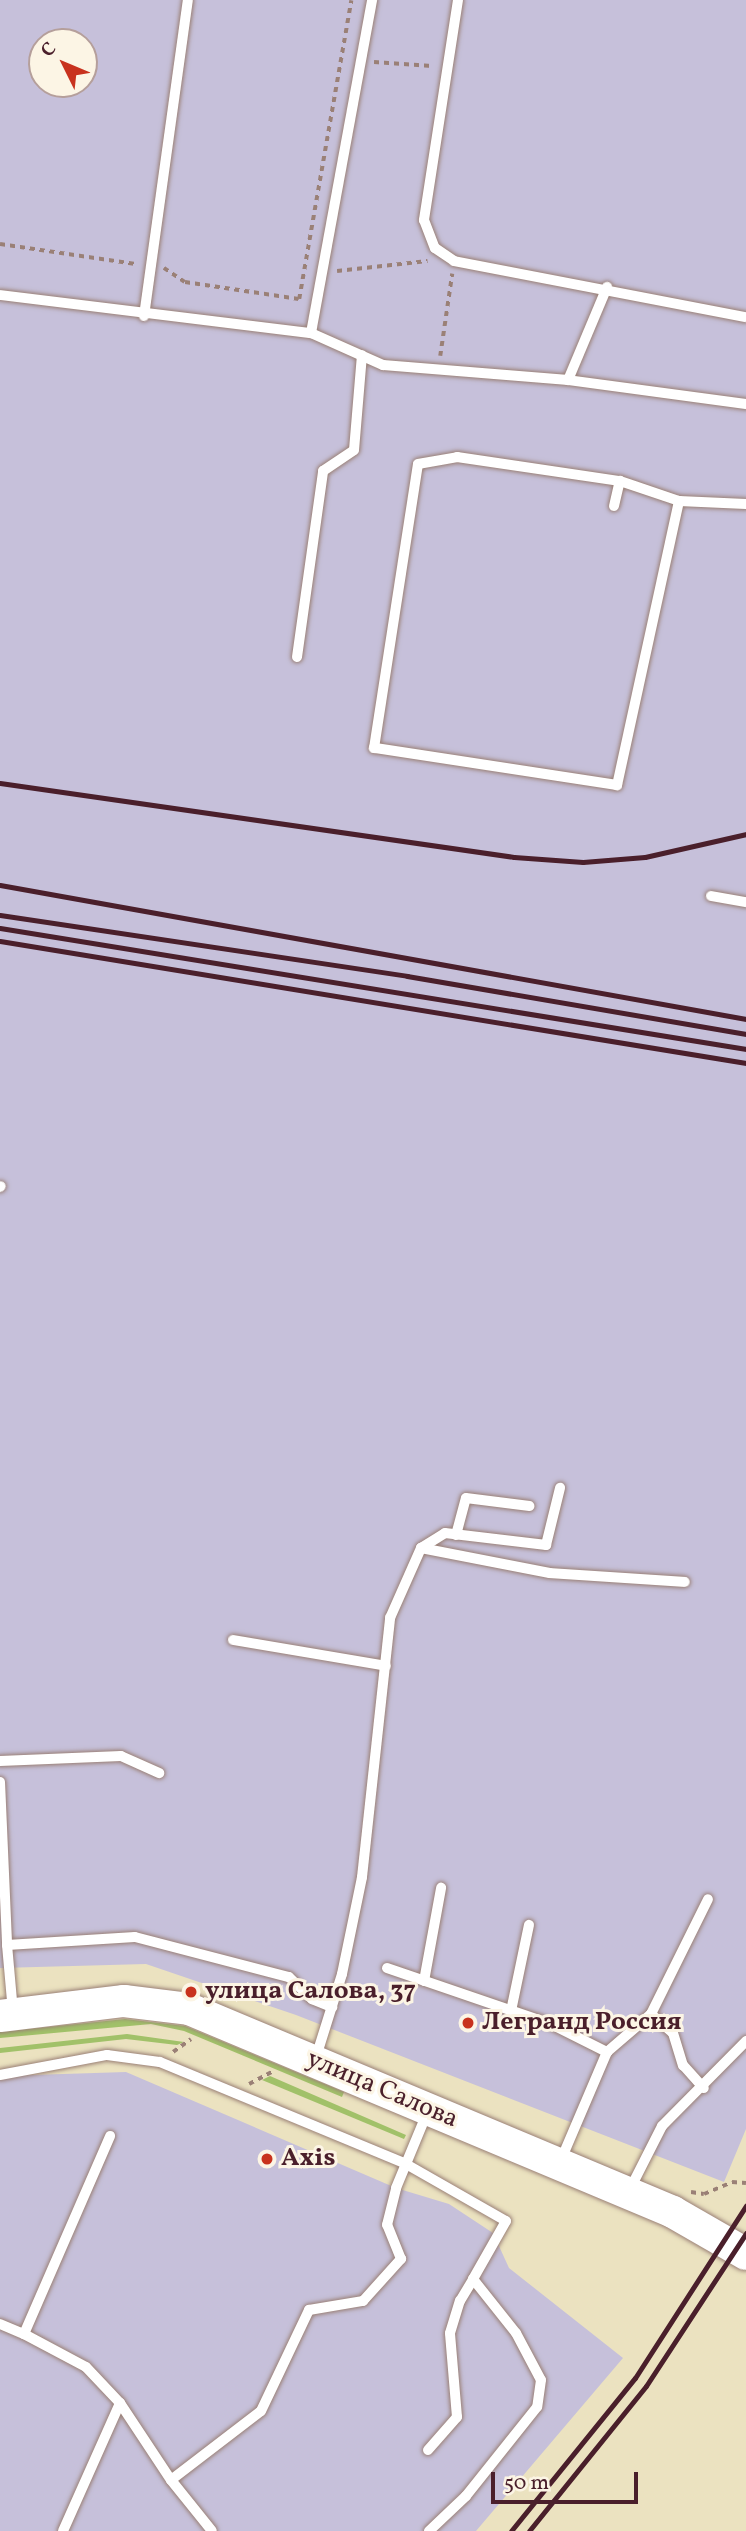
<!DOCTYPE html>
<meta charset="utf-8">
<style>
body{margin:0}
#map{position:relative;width:746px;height:2531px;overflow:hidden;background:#ebe2c0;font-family:Vollkorn,serif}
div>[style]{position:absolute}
.industrial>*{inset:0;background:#c6c0da}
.green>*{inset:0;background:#a1c169}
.path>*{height:3.5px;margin-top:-1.75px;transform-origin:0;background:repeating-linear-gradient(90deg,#9a8076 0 5px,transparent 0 10px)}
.roads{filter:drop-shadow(0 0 2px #9a8076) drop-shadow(0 0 2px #9a8076)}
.lane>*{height:10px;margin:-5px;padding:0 5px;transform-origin:5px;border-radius:5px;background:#fff}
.secondary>*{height:32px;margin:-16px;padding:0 16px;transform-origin:16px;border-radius:16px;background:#fff}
.rail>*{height:5px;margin:-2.5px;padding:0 2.5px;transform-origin:2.5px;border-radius:2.5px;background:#4a1f2b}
.dots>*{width:19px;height:19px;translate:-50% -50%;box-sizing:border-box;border:4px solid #fcf5e5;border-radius:50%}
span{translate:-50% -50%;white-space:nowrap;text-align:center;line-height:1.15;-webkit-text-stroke:6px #fcf5e5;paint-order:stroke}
.poi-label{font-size:26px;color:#4a1f2b;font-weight:700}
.left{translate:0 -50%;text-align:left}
.street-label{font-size:26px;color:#4a1f2b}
.north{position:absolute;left:28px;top:28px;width:70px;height:70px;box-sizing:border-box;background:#fcf5e5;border:2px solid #b59f9b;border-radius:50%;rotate:313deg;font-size:19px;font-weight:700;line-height:28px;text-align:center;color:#4a1f2b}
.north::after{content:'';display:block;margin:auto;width:24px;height:32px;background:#c8321e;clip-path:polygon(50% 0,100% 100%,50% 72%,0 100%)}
.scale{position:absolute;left:491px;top:2472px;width:147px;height:32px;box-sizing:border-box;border:4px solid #4a1f2b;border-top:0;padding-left:9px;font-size:21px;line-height:24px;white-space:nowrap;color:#4a1f2b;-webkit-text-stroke:5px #fcf5e5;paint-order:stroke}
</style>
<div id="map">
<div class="industrial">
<div style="clip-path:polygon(evenodd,0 0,746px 0,746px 2129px,724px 2182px,296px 2015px,146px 1964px,0 1968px,0 0,42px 42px,84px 42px,84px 84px,42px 84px,42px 42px)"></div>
<div style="clip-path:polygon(126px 2072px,396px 2188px,449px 2204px,493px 2233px,509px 2268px,623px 2358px,476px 2531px,0 2531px,0 2076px)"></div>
</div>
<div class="green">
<div style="clip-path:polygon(125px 2019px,185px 2026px,344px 2092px,342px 2097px,184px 2031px,151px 2024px,0 2038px,0 2032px)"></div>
<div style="clip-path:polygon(127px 2034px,184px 2042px,177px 2045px,126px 2039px,0 2053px,0 2048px)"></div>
<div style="clip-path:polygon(270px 2076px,406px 2135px,404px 2139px,262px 2080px)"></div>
</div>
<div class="path">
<div style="left:374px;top:62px;width:58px;rotate:3.9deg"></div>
<div style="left:0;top:244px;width:137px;rotate:8.4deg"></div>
<div style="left:164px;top:268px;width:25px;rotate:34deg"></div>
<div style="left:185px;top:282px;width:115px;rotate:8.5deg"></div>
<div style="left:299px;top:299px;width:303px;rotate:-80.1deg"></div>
<div style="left:337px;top:271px;width:91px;rotate:-6.3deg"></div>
<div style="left:440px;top:356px;width:83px;rotate:-81.7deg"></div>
<div style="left:173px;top:2052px;width:22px;rotate:-36deg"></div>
<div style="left:249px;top:2084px;width:26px;rotate:-28deg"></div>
<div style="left:691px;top:2192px;width:13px;rotate:9deg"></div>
<div style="left:704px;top:2194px;width:30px;rotate:-23deg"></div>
<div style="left:732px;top:2182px;width:14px;rotate:4deg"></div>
</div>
<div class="roads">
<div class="lane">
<div style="left:458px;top:0;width:223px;rotate:98.8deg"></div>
<div style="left:424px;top:220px;width:30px;rotate:69deg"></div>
<div style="left:435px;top:248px;width:23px;rotate:34deg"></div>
<div style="left:454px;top:261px;width:297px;rotate:10.9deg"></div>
<div style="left:0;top:295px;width:313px;rotate:7deg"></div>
<div style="left:311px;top:333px;width:79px;rotate:24deg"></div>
<div style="left:383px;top:365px;width:186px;rotate:4.6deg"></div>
<div style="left:568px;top:380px;width:180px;rotate:7.7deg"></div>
<div style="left:144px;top:316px;width:319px;rotate:-82.1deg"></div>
<div style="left:311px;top:333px;width:339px;rotate:-79.6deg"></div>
<div style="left:568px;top:380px;width:101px;rotate:-67.2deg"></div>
<div style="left:679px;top:501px;width:291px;rotate:102.3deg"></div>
<div style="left:617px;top:785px;width:246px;rotate:-171.3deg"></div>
<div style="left:374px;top:748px;width:287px;rotate:-81.2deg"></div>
<div style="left:418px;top:464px;width:40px;rotate:-10deg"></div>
<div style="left:457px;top:457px;width:165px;rotate:8.4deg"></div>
<div style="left:620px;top:481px;width:62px;rotate:18.7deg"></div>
<div style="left:679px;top:501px;width:67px;rotate:2.6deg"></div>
<div style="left:614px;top:506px;width:26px;rotate:-77deg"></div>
<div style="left:297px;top:657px;width:188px;rotate:-82deg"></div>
<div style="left:323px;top:471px;width:37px;rotate:-34deg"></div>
<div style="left:354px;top:450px;width:95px;rotate:-85.2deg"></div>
<div style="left:711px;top:896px;width:36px;rotate:10deg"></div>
<div style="left:0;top:1187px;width:1px;rotate:-45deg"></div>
<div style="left:456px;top:1535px;width:38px;rotate:-75deg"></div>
<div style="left:466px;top:1498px;width:64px;rotate:7.2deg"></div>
<div style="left:421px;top:1548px;width:131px;rotate:11deg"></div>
<div style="left:550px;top:1573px;width:135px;rotate:3.8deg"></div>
<div style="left:233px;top:1640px;width:155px;rotate:9.6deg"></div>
<div style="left:0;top:1761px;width:121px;rotate:-2.4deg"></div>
<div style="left:121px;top:1756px;width:42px;rotate:24.1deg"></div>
<div style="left:0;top:1782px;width:163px;rotate:87.5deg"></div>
<div style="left:387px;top:1968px;width:173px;rotate:18.9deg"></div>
<div style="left:551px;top:2024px;width:63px;rotate:26.6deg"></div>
<div style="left:607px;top:2052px;width:120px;rotate:113.1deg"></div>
<div style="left:424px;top:1981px;width:95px;rotate:-79.6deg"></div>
<div style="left:511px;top:2011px;width:88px;rotate:-78.2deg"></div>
<div style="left:13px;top:2012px;width:67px;rotate:-95.1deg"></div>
<div style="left:7px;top:1945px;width:128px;rotate:-3.6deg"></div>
<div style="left:135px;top:1937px;width:159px;rotate:14.6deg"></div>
<div style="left:289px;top:1977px;width:32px;rotate:44deg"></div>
<div style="left:312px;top:1999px;width:22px;rotate:22deg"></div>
<div style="left:651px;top:2014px;width:29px;rotate:41deg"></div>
<div style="left:673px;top:2033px;width:34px;rotate:73deg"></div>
<div style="left:683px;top:2065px;width:31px;rotate:48deg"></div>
<div style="left:607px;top:2052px;width:58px;rotate:-40.8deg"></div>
<div style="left:651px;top:2014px;width:128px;rotate:-63.6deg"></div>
<div style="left:316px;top:2057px;width:87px;rotate:-72.6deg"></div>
<div style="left:342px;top:1974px;width:99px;rotate:-78.3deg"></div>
<div style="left:362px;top:1877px;width:261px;rotate:-83.8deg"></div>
<div style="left:390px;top:1618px;width:77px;rotate:-66.1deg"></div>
<div style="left:421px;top:1548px;width:28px;rotate:-32deg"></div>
<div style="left:445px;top:1533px;width:102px;rotate:6.8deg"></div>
<div style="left:546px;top:1545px;width:59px;rotate:-76.2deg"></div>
<div style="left:0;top:2075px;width:109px;rotate:-10.6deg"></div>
<div style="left:107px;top:2055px;width:53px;rotate:7.5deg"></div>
<div style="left:160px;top:2062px;width:266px;rotate:22.5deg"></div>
<div style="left:406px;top:2164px;width:115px;rotate:29.7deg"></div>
<div style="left:506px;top:2221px;width:67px;rotate:119.6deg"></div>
<div style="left:473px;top:2279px;width:69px;rotate:51.5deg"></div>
<div style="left:516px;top:2333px;width:53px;rotate:62deg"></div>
<div style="left:541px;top:2380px;width:27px;rotate:98deg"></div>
<div style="left:537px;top:2407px;width:114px;rotate:128.6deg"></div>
<div style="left:466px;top:2496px;width:51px;rotate:136.6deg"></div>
<div style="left:629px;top:2191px;width:73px;rotate:-63.1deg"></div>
<div style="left:662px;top:2126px;width:120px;rotate:-45.3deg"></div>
<div style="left:0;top:2324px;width:26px;rotate:23deg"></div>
<div style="left:24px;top:2334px;width:216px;rotate:-66.5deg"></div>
<div style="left:24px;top:2334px;width:70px;rotate:28deg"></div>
<div style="left:86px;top:2367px;width:50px;rotate:46.6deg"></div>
<div style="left:120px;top:2403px;width:140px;rotate:114deg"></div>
<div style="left:120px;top:2403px;width:92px;rotate:56.5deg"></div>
<div style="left:171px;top:2480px;width:65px;rotate:51.2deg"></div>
<div style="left:428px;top:2450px;width:44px;rotate:-48.7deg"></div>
<div style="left:457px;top:2417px;width:84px;rotate:-94.8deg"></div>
<div style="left:450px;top:2333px;width:34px;rotate:-73deg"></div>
<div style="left:460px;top:2301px;width:26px;rotate:-59deg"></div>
<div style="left:171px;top:2480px;width:113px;rotate:-37.5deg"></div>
<div style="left:261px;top:2411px;width:112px;rotate:-64.6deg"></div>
<div style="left:309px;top:2310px;width:55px;rotate:-9.5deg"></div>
<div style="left:363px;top:2301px;width:57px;rotate:-47.9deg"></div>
<div style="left:401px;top:2259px;width:37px;rotate:-112deg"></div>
<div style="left:387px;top:2225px;width:38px;rotate:-76deg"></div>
<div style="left:396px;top:2188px;width:81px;rotate:-67.5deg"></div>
</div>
<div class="secondary">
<div style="left:0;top:2016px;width:125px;rotate:-6.9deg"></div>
<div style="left:124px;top:2001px;width:65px;rotate:7deg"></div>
<div style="left:189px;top:2009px;width:525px;rotate:22.75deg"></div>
<div style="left:673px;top:2212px;width:84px;rotate:29.9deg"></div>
</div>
</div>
<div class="rail">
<div style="left:0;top:783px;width:519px;rotate:8.19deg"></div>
<div style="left:514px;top:857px;width:69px;rotate:4.1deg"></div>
<div style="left:583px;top:862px;width:62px;rotate:-4.6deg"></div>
<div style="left:645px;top:857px;width:104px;rotate:-12.8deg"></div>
<div style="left:0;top:885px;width:758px;rotate:10.18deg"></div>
<div style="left:0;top:915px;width:412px;rotate:8.5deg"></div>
<div style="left:407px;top:976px;width:344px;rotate:9.7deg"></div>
<div style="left:0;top:928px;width:756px;rotate:9.21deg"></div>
<div style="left:0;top:941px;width:756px;rotate:9.29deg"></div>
<div style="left:511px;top:2531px;width:197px;rotate:-51deg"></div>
<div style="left:635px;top:2378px;width:205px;rotate:-57.2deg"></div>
<div style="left:529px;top:2531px;width:186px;rotate:-51.1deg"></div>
<div style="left:646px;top:2386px;width:183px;rotate:-56.8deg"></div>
</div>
<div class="dots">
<div style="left:191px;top:1992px;background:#c8321e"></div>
<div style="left:468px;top:2023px;background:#c8321e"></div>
<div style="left:267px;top:2159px;background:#c8321e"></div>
</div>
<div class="poi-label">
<span class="left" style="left:205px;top:1992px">улица Салова, 37</span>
<span class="left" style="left:482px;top:2023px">Легранд Россия</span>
<span class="left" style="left:281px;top:2159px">Axis</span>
</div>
<div class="street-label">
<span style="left:382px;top:2090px;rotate:23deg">улица Салова</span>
</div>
<div class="north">С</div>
<div class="scale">50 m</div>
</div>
